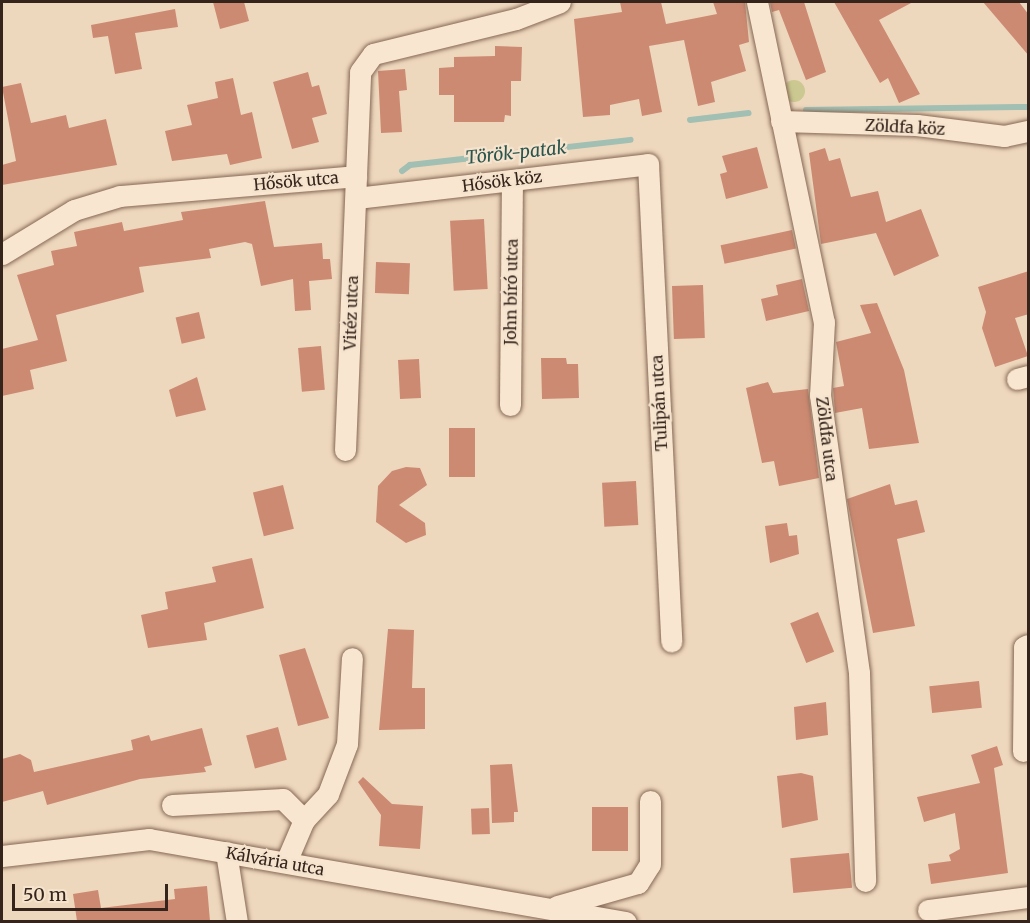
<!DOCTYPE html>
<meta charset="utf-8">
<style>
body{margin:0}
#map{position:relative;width:1030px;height:923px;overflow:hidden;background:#eed8bd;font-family:Merriweather,serif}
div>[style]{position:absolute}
.green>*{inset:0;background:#cbc991}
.round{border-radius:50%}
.stream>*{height:6px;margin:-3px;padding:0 3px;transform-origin:3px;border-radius:3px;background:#a1bfb2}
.building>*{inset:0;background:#cc8a72;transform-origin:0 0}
.roads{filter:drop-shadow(0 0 2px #866856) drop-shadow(0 0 2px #866856)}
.minor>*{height:21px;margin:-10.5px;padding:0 10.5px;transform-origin:10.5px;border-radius:10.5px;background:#f9e6d0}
span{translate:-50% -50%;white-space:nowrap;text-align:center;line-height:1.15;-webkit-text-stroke:4.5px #f5e3cd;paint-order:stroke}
.street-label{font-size:16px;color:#35241b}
.water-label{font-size:18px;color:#2a554c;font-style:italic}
.frame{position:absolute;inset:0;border:3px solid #35241b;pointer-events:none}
.scale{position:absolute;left:12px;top:884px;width:156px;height:27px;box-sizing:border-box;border:3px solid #35241b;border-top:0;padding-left:8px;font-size:18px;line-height:21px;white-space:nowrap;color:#35241b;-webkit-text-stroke:4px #f5e3cd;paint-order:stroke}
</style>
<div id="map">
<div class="green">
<div class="round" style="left:783px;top:80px;width:22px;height:22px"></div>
</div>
<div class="stream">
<div style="left:806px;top:110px;width:222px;rotate:-0.8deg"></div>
<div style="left:690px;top:120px;width:59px;rotate:-6.8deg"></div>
<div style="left:402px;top:171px;width:10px;rotate:-37deg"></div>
<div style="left:410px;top:165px;width:222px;rotate:-6.5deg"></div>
</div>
<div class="building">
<div style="clip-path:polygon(213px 2px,244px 2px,249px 21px,220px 29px)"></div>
<div style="clip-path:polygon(620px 2px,661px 2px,666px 24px,717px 14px,713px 2px,745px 2px,749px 42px,739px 45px,746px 71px,711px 82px,715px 102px,698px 106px,684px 40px,649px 46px,662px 112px,642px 116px,639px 99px,610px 105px,610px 115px,583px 117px,574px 19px,622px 12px)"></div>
<div style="clip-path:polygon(770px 2px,804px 2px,826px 72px,806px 80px,779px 10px,772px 12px)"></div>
<div style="clip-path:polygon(834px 2px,913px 2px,879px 20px,920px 94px,899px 103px,888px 78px,880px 83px)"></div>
<div style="clip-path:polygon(983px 2px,1019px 2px,1029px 15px,1029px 56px)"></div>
<div style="clip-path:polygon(175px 9px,178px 27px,135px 33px,142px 69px,115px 74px,108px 36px,93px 38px,91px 25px)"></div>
<div style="clip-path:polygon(495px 46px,522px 47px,521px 81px,511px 81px,511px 116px,505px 115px,504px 122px,454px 122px,454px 95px,439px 95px,439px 68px,454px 67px,454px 57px,495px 56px)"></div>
<div style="clip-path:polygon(405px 69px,407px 90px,399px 91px,402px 132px,381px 133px,378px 71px)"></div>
<div style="clip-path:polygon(308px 72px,312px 87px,319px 85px,327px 114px,312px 118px,319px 142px,292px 149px,273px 82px)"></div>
<div style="clip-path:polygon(233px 78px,241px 115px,252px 112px,262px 158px,230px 165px,227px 154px,172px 161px,165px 131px,192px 125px,187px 105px,218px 98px,215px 82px)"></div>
<div style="clip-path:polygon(21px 83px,31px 123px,66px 115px,69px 128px,106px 119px,117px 165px,2px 185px,2px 165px,16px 161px,2px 87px)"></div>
<div style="clip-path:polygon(757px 147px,768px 188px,726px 199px,720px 174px,727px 172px,722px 156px)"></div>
<div style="clip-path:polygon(825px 148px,829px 161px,840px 158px,851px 197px,878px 191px,886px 222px,921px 209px,939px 256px,894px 276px,876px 233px,821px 244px,809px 153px)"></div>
<div style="clip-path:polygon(265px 201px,274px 247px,322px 243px,323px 259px,330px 259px,332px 279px,309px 281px,311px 310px,295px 311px,293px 279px,261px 286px,252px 244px,245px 242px,209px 249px,211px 258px,139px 267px,144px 292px,56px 315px,67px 361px,30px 370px,34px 389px,2px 396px,2px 349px,38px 340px,17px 275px,54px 265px,51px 251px,77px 246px,74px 232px,122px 222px,124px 231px,183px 220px,181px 212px)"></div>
<div style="left:484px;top:219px;width:70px;height:34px;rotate:87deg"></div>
<div style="left:792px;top:230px;width:19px;height:73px;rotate:78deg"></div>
<div style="left:376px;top:262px;width:34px;height:31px;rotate:2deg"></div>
<div style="clip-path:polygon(1029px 271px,1029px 314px,1015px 318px,1028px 356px,995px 367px,982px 328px,986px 312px,978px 287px)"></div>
<div style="clip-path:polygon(802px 279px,809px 311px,766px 321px,761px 299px,778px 295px,776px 285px)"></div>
<div style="left:703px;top:285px;width:53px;height:31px;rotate:88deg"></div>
<div style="clip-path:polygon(877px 303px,904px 370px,919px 443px,869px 449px,862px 408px,835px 413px,833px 388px,844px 386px,836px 342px,871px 333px,860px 305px)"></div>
<div style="left:199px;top:312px;width:27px;height:24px;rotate:77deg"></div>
<div style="left:321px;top:346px;width:44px;height:23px;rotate:85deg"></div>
<div style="clip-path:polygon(541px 358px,566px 358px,567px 364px,578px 364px,579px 398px,542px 399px)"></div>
<div style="left:419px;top:359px;width:39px;height:21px;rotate:87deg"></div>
<div style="clip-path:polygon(197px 377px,206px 410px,176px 417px,169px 390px)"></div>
<div style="clip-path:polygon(768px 382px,773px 393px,808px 389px,819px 478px,779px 486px,774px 461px,762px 463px,746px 388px)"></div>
<div style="left:449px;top:428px;width:26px;height:49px"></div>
<div style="clip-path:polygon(406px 467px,420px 468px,427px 485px,399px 505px,425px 523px,426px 535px,406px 543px,376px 522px,378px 486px,392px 471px)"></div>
<div style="left:636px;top:481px;width:44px;height:34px;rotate:87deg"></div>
<div style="clip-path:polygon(890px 484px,895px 505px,917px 500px,925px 532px,897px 539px,915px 626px,873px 633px,847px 499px)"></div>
<div style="left:283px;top:485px;width:45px;height:31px;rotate:76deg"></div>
<div style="clip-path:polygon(787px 523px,789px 536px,797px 535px,799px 554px,770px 563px,765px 526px)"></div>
<div style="clip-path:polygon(252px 558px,264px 608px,204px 623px,207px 640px,148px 648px,141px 615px,168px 609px,165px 592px,216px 582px,212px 567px)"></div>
<div style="left:818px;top:612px;width:43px;height:30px;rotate:68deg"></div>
<div style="clip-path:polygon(388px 629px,414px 630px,412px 688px,425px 688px,425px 729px,379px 730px)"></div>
<div style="clip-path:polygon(305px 648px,329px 718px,298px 726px,279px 655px)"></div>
<div style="left:979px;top:681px;width:27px;height:50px;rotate:84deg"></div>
<div style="clip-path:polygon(826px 702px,828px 735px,796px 740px,794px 707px)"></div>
<div style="left:278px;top:727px;width:34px;height:33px;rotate:75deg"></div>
<div style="clip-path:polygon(202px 728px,212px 765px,204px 767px,206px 772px,140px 779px,47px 805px,43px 791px,2px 802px,2px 759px,20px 754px,31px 760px,34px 772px,133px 750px,131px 740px,149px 735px,151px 741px)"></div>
<div style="clip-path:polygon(997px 746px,1003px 765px,994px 768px,1008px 873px,931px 884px,928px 864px,951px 861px,949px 855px,960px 849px,955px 813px,924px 822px,917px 797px,980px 783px,971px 755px)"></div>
<div style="clip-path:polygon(512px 764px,518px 812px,514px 812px,514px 822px,492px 823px,490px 765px)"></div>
<div style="clip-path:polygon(801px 773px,813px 776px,818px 820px,782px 828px,777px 776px)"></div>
<div style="clip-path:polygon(363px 777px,392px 804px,423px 806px,420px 849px,379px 846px,381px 815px,358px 782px)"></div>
<div style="left:592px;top:807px;width:36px;height:44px"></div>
<div style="left:489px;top:808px;width:26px;height:18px;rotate:88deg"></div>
<div style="left:849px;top:853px;width:35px;height:59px;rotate:85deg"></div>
<div style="clip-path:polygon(207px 886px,210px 921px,77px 921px,73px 894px,98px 890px,101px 908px,175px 899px,174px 889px)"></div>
</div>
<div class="roads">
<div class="minor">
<div style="left:757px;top:2px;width:327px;rotate:78.2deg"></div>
<div style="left:824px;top:322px;width:73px;rotate:93.1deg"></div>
<div style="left:820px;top:395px;width:281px;rotate:82deg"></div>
<div style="left:859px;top:673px;width:208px;rotate:88.3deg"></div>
<div style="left:781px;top:121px;width:136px;rotate:1.7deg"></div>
<div style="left:917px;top:125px;width:88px;rotate:7.2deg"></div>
<div style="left:1004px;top:136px;width:25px;rotate:-12deg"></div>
<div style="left:356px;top:198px;width:294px;rotate:-6.6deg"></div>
<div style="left:648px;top:164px;width:478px;rotate:87.2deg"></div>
<div style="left:2px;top:254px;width:84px;rotate:-31.4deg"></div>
<div style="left:74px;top:210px;width:48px;rotate:-16.9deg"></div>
<div style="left:120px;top:196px;width:237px;rotate:-4.8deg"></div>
<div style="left:1017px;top:379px;width:11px;rotate:-15deg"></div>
<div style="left:510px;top:405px;width:225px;rotate:-89.5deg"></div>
<div style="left:345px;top:450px;width:378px;rotate:-87.7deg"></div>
<div style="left:360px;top:72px;width:22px;rotate:-54deg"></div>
<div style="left:373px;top:54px;width:147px;rotate:-13.8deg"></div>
<div style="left:516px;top:19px;width:47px;rotate:-21.1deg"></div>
<div style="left:1023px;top:751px;width:104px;rotate:-89.4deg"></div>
<div style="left:1024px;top:647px;width:4px;rotate:-27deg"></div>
<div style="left:172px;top:805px;width:111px;rotate:-3.1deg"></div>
<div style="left:283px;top:799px;width:30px;rotate:45deg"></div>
<div style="left:226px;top:852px;width:71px;rotate:81.1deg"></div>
<div style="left:2px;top:856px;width:148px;rotate:-6.6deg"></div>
<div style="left:149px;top:839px;width:484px;rotate:9.9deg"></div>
<div style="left:286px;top:862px;width:46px;rotate:-66.8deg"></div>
<div style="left:304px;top:820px;width:35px;rotate:-47deg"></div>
<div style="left:328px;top:794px;width:53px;rotate:-69.2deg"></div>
<div style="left:347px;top:744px;width:86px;rotate:-86.7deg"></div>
<div style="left:557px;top:906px;width:84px;rotate:-15.9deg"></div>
<div style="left:638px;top:883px;width:22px;rotate:-58deg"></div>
<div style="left:650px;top:864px;width:63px;rotate:-90deg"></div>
<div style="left:928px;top:910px;width:101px;rotate:-7.4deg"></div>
</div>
</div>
<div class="street-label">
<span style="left:905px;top:127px;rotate:3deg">Zöldfa köz</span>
<span style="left:296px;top:181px;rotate:-5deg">Hősök utca</span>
<span style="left:502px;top:181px;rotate:-7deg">Hősök köz</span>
<span style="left:511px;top:292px;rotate:-89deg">John bíró utca</span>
<span style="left:351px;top:313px;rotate:-88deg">Vitéz utca</span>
<span style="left:659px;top:403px;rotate:-93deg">Tulipán utca</span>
<span style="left:827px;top:439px;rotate:83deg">Zöldfa utca</span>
<span style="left:275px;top:861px;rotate:10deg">Kálvária utca</span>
</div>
<div class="water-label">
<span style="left:516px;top:153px;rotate:-6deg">Török-patak</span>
</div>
<div class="frame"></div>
<div class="scale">50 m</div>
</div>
